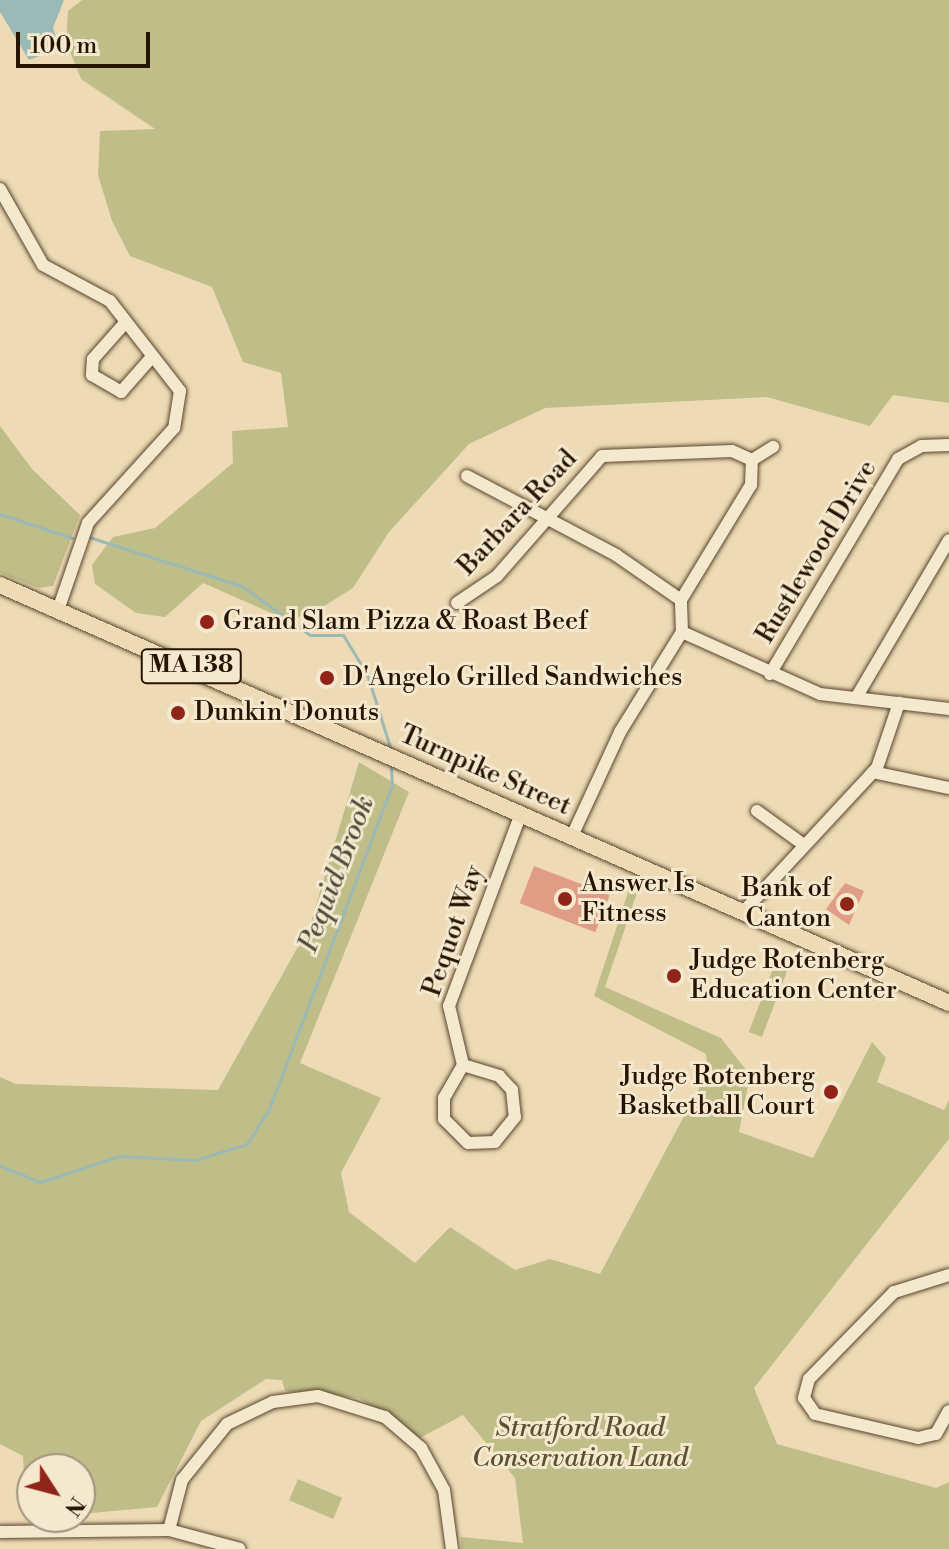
<!DOCTYPE html>
<style>
body{margin:0}
#map{position:relative;width:949px;height:1549px;overflow:hidden;background:#eedbb5;font-family:"Libre Bodoni",serif}
div>[style]{position:absolute}
.green>*{inset:0;background:#bfbe88;transform-origin:0 0}
.water>*{inset:0;background:#9bb9b5}
.stream>*{height:3px;margin:-1.5px;padding:0 1.5px;transform-origin:1.5px;border-radius:1.5px;background:#9bb9b5}
.building>*{inset:0;background:#e19c85;transform-origin:0 0}
.roads{filter:drop-shadow(0 0 2px #58462d) drop-shadow(0 0 2px #58462d)}
.minor>*{height:12px;margin:-6px;padding:0 6px;transform-origin:6px;border-radius:6px;background:#f4e8cf}
.major>*{height:16px;margin:-8px;padding:0 8px;transform-origin:8px;border-radius:8px;background:#eedbb5}
.dots>*{width:22px;height:22px;translate:-50% -50%;box-sizing:border-box;border:4px solid #f4e8cf;border-radius:50%}
span{translate:-50% -50%;white-space:nowrap;text-align:center;line-height:1.15;-webkit-text-stroke:6px #f4e8cf;paint-order:stroke}
.shield-label span{padding:2px 6px;background:#f4e8cf;border:2px solid;border-radius:6px;-webkit-text-stroke-width:0}
.shield-label{font-size:24px;color:#261400;font-weight:700}
.street-label{font-size:26px;color:#261400}
.poi-label{font-size:26px;color:#261400}
.left{translate:0 -50%;text-align:left}
.right{translate:-100% -50%;text-align:right}
.park-label{font-size:26px;color:#5c5030;font-style:italic}
.water-label{font-size:28px;color:#4f4e3f;font-style:italic}
.north{position:absolute;left:16px;top:1453px;width:80px;height:80px;box-sizing:border-box;background:#f4e8cf;border:2px solid #a2937c;border-radius:50%;rotate:126deg;font-size:22px;font-weight:700;line-height:32px;text-align:center;color:#261400}
.north::after{content:'';display:block;margin:auto;width:28px;height:36px;background:#8f2418;clip-path:polygon(50% 0,100% 100%,50% 72%,0 100%)}
.scale{position:absolute;left:16px;top:32px;width:134px;height:36px;box-sizing:border-box;border:4px solid #261400;border-top:0;padding-left:10px;font-size:24px;line-height:28px;white-space:nowrap;color:#261400;-webkit-text-stroke:6px #f4e8cf;paint-order:stroke}
</style>
<div id="map">
<div class="green">
<div style="clip-path:polygon(82px 0,949px 0,949px 403px,893px 395px,870px 426px,767px 397px,545px 408px,469px 444px,389px 532px,353px 588px,313px 613px,287px 620px,203px 583px,165px 617px,136px 613px,95px 584px,92px 565px,113px 537px,155px 528px,233px 463px,232px 431px,288px 427px,281px 373px,243px 362px,212px 287px,130px 256px,112px 221px,98px 175px,100px 131px,155px 129px,81px 79px,66px 42px,68px 11px)"></div>
<div style="clip-path:polygon(0 426px,32px 469px,80px 515px,53px 586px,38px 588px,0 573px)"></div>
<div style="clip-path:polygon(359px 762px,409px 792px,300px 1063px,381px 1098px,341px 1173px,349px 1212px,415px 1263px,450px 1227px,515px 1270px,550px 1259px,600px 1274px,708px 1071px,706px 1054px,594px 996px,631px 883px,639px 887px,605px 987px,721px 1038px,750px 1075px,739px 1132px,813px 1158px,872px 1042px,886px 1058px,877px 1082px,944px 1110px,949px 1100px,949px 1139px,754px 1388px,777px 1444px,936px 1488px,949px 1482px,949px 1549px,461px 1549px,461px 1537px,523px 1543px,515px 1478px,463px 1415px,420px 1438px,359px 1398px,285px 1391px,282px 1380px,266px 1379px,201px 1421px,157px 1507px,80px 1514px,80px 1469px,32px 1469px,32px 1517px,38px 1517px,26px 1518px,23px 1456px,0 1444px,0 1077px,16px 1084px,218px 1090px,310px 925px)"></div>
<div style="left:776px;top:961px;width:14px;height:76px;rotate:21deg"></div>
<div style="left:298px;top:1479px;width:48px;height:23px;rotate:23deg"></div>
</div>
<div class="water">
<div style="clip-path:polygon(0 0,64px 0,53px 28px,60px 48px,29px 60px,0 12px)"></div>
</div>
<div class="stream">
<div style="left:0;top:514px;width:76px;rotate:18.4deg"></div>
<div style="left:89px;top:537px;width:161px;rotate:17.8deg"></div>
<div style="left:242px;top:586px;width:84px;rotate:35.8deg"></div>
<div style="left:310px;top:635px;width:33px"></div>
<div style="left:343px;top:635px;width:46px;rotate:58.4deg"></div>
<div style="left:367px;top:674px;width:80px;rotate:72.5deg"></div>
<div style="left:0;top:1166px;width:43px;rotate:21.8deg"></div>
<div style="left:40px;top:1182px;width:83px;rotate:-18.2deg"></div>
<div style="left:119px;top:1156px;width:76px;rotate:3deg"></div>
<div style="left:195px;top:1160px;width:54px;rotate:-17.1deg"></div>
<div style="left:247px;top:1144px;width:41px;rotate:-57.8deg"></div>
<div style="left:269px;top:1109px;width:346px;rotate:-69.2deg"></div>
<div style="left:392px;top:786px;width:20px;rotate:-93deg"></div>
</div>
<div class="building">
<div style="left:534px;top:866px;width:81px;height:40px;rotate:21deg"></div>
<div style="clip-path:polygon(845px 883px,864px 891px,849px 925px,826px 909px)"></div>
</div>
<div class="roads">
<div class="minor">
<div style="left:0;top:189px;width:87px;rotate:60.5deg"></div>
<div style="left:43px;top:265px;width:76px;rotate:28.2deg"></div>
<div style="left:110px;top:301px;width:114px;rotate:52.1deg"></div>
<div style="left:180px;top:391px;width:37px;rotate:99deg"></div>
<div style="left:174px;top:428px;width:128px;rotate:132.2deg"></div>
<div style="left:88px;top:523px;width:92px;rotate:109deg"></div>
<div style="left:124px;top:324px;width:47px;rotate:131.5deg"></div>
<div style="left:93px;top:359px;width:16px;rotate:94deg"></div>
<div style="left:92px;top:375px;width:34px;rotate:30deg"></div>
<div style="left:121px;top:392px;width:45px;rotate:-48.6deg"></div>
<div style="left:467px;top:476px;width:169px;rotate:27.9deg"></div>
<div style="left:616px;top:555px;width:79px;rotate:34.7deg"></div>
<div style="left:457px;top:603px;width:48px;rotate:-34deg"></div>
<div style="left:497px;top:576px;width:159px;rotate:-48.8deg"></div>
<div style="left:602px;top:456px;width:130px;rotate:-2.2deg"></div>
<div style="left:732px;top:451px;width:22px;rotate:24deg"></div>
<div style="left:682px;top:632px;width:151px;rotate:24.2deg"></div>
<div style="left:820px;top:694px;width:130px;rotate:6.6deg"></div>
<div style="left:770px;top:674px;width:250px;rotate:-59.2deg"></div>
<div style="left:898px;top:459px;width:26px;rotate:-29deg"></div>
<div style="left:921px;top:446px;width:28px;rotate:-2deg"></div>
<div style="left:856px;top:698px;width:183px;rotate:-59.5deg"></div>
<div style="left:873px;top:772px;width:78px;rotate:11.9deg"></div>
<div style="left:757px;top:811px;width:58px;rotate:35.9deg"></div>
<div style="left:572px;top:836px;width:115px;rotate:-65.2deg"></div>
<div style="left:620px;top:732px;width:118px;rotate:-58.2deg"></div>
<div style="left:682px;top:632px;width:32px;rotate:-92deg"></div>
<div style="left:681px;top:600px;width:135px;rotate:-58.7deg"></div>
<div style="left:751px;top:485px;width:25px;rotate:-88deg"></div>
<div style="left:752px;top:460px;width:25px;rotate:-32deg"></div>
<div style="left:744px;top:911px;width:195px;rotate:-47.1deg"></div>
<div style="left:877px;top:768px;width:69px;rotate:-71.3deg"></div>
<div style="left:463px;top:1065px;width:38px;rotate:17deg"></div>
<div style="left:499px;top:1076px;width:19px;rotate:47deg"></div>
<div style="left:512px;top:1090px;width:27px;rotate:84deg"></div>
<div style="left:515px;top:1117px;width:32px;rotate:129deg"></div>
<div style="left:495px;top:1142px;width:27px;rotate:178deg"></div>
<div style="left:468px;top:1143px;width:34px;rotate:-135deg"></div>
<div style="left:444px;top:1119px;width:21px;rotate:-90deg"></div>
<div style="left:444px;top:1098px;width:38px;rotate:-60deg"></div>
<div style="left:463px;top:1065px;width:61px;rotate:-103.3deg"></div>
<div style="left:449px;top:1006px;width:206px;rotate:-69.5deg"></div>
<div style="left:949px;top:1275px;width:58px;rotate:162.8deg"></div>
<div style="left:894px;top:1292px;width:122px;rotate:134.3deg"></div>
<div style="left:809px;top:1379px;width:20px;rotate:105deg"></div>
<div style="left:804px;top:1398px;width:19px;rotate:55deg"></div>
<div style="left:815px;top:1414px;width:106px;rotate:13.1deg"></div>
<div style="left:918px;top:1438px;width:18px;rotate:-13deg"></div>
<div style="left:936px;top:1434px;width:26px;rotate:-61deg"></div>
<div style="left:169px;top:1530px;width:52px;rotate:-75.4deg"></div>
<div style="left:182px;top:1480px;width:72px;rotate:-51.2deg"></div>
<div style="left:227px;top:1424px;width:51px;rotate:-25.6deg"></div>
<div style="left:273px;top:1402px;width:45px;rotate:-7.6deg"></div>
<div style="left:318px;top:1396px;width:70px;rotate:17.4deg"></div>
<div style="left:385px;top:1417px;width:48px;rotate:40.7deg"></div>
<div style="left:421px;top:1448px;width:48px;rotate:61.3deg"></div>
<div style="left:444px;top:1490px;width:60px;rotate:82.3deg"></div>
<div style="left:0;top:1532px;width:169px;rotate:-0.7deg"></div>
<div style="left:169px;top:1530px;width:73px;rotate:15deg"></div>
</div>
<div class="major">
<div style="left:0;top:585px;width:1037px;rotate:23.77deg"></div>
</div>
</div>
<div class="dots">
<div style="left:207px;top:622px;background:#8f2418"></div>
<div style="left:327px;top:678px;background:#8f2418"></div>
<div style="left:178px;top:713px;background:#8f2418"></div>
<div style="left:565px;top:899px;background:#8f2418"></div>
<div style="left:847px;top:904px;background:#8f2418"></div>
<div style="left:674px;top:976px;background:#8f2418"></div>
<div style="left:831px;top:1092px;background:#8f2418"></div>
</div>
<div class="shield-label">
<span style="left:191px;top:666px">MA 138</span>
</div>
<div class="street-label">
<span style="left:518px;top:513px;rotate:-47deg">Barbara Road</span>
<span style="left:817px;top:552px;rotate:-59deg">Rustlewood Drive</span>
<span style="left:485px;top:771px;rotate:24deg">Turnpike Street</span>
<span style="left:454px;top:931px;rotate:-71deg">Pequot Way</span>
</div>
<div class="poi-label">
<span class="left" style="left:223px;top:622px">Grand Slam Pizza &amp; Roast Beef</span>
<span class="left" style="left:343px;top:678px">D'Angelo Grilled Sandwiches</span>
<span class="left" style="left:194px;top:713px">Dunkin' Donuts</span>
<span class="left" style="left:581px;top:899px">Answer Is<br>Fitness</span>
<span class="right" style="left:831px;top:904px">Bank of<br>Canton</span>
<span class="left" style="left:690px;top:976px">Judge Rotenberg<br>Education Center</span>
<span class="right" style="left:815px;top:1092px">Judge Rotenberg<br>Basketball Court</span>
</div>
<div class="park-label">
<span style="left:580px;top:1444px">Stratford Road<br>Conservation Land</span>
</div>
<div class="water-label">
<span style="left:337px;top:874px;rotate:-69deg">Pequid Brook</span>
</div>
<div class="north">N</div>
<div class="scale">100 m</div>
</div>
